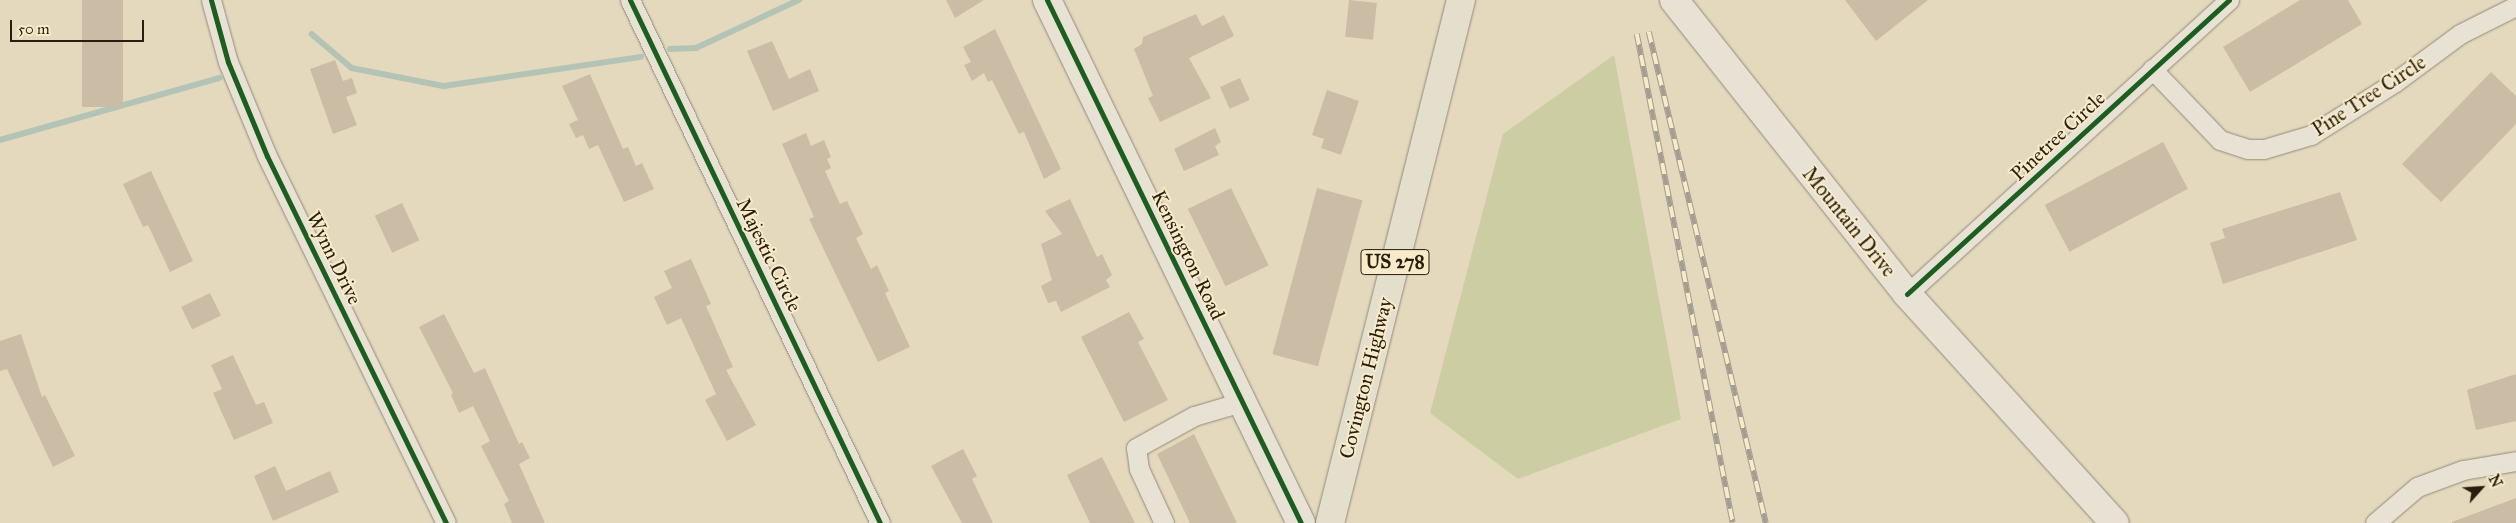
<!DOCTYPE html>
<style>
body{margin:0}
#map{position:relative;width:2516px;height:523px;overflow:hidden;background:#e4d9bd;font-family:"IM FELL Great Primer",serif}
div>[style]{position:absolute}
.green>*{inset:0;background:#cccda2}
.stream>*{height:5.5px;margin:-2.75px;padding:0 2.75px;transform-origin:2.75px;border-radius:2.75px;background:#b3c4b6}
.building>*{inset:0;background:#cbbca6;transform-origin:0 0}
.roads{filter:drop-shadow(0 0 1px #928a79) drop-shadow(0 0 1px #928a79)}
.street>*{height:19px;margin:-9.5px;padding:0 9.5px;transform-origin:9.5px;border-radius:9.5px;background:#e8e2d5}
.secondary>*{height:28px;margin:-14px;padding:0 14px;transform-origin:14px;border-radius:14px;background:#e8e2d5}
.primary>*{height:28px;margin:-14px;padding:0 14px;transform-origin:14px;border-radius:14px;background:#e4decd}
.rail>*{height:5.5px;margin-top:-2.75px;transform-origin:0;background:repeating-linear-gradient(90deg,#f8ebca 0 11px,#a49e92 0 22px);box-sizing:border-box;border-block:1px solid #a49e92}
.cycleway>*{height:5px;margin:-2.5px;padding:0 2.5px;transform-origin:2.5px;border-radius:2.5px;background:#1b5e20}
span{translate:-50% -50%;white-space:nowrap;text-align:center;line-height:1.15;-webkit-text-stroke:4px #f8ebca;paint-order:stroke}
.shield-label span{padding:1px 4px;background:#f8ebca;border:1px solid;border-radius:4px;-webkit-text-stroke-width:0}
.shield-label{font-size:19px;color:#281d0e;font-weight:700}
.street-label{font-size:20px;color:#281d0e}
.north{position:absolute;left:2456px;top:463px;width:50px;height:50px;-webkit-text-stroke:4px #f8ebca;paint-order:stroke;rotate:64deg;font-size:14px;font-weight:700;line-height:20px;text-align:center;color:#281d0e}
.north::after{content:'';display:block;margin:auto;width:18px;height:22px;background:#281d0e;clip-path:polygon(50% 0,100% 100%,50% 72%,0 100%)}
.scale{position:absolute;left:10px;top:20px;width:134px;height:22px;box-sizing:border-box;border:2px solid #281d0e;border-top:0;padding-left:6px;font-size:15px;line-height:18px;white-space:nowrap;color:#281d0e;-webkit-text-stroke:4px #f8ebca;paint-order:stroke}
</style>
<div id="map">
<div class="green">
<div style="clip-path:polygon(1614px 55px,1681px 419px,1518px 479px,1430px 413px,1503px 134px)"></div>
</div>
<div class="stream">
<div style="left:312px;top:34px;width:52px;rotate:40.4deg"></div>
<div style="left:352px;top:68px;width:94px;rotate:11.1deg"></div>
<div style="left:444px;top:86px;width:199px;rotate:-8.4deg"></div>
<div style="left:670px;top:49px;width:26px;rotate:-2deg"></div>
<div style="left:696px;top:48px;width:114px;rotate:-25deg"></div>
<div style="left:0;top:140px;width:228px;rotate:-15.8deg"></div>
</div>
<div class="building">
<div style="left:82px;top:0;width:41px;height:107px"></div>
<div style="clip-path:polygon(946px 0,984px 0,955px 18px)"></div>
<div style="left:1349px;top:0;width:28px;height:37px;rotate:6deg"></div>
<div style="clip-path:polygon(1845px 0,1928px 0,1876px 41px)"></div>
<div style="clip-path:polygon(2300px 0,2348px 0,2362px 24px,2250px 92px,2223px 47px)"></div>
<div style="clip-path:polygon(1196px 14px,1202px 26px,1224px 15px,1234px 36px,1189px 58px,1211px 98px,1160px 122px,1148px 98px,1153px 96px,1134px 49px,1142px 44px,1143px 37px)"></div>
<div style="clip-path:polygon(995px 29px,1061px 169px,1044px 179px,1024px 132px,1019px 134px,992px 80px,988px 82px,984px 73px,972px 81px,964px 65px,971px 62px,963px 47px)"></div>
<div style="clip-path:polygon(772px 41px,789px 79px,810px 69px,819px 91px,773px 111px,747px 51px)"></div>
<div style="clip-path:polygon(335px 60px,343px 81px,352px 78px,357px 93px,346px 97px,357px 125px,333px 134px,310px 69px)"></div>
<div style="clip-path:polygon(2491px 72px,2516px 96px,2516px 124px,2441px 202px,2402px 164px)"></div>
<div style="clip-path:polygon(590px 74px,623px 149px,628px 147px,636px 166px,642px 163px,654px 189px,624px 202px,598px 145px,589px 149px,583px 135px,576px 138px,569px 124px,578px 120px,562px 86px)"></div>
<div style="left:1240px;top:78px;width:24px;height:22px;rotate:66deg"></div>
<div style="clip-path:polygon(1327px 90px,1359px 101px,1341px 155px,1321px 148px,1324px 139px,1312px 135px)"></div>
<div style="clip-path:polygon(1215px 128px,1221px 142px,1215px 146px,1219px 155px,1184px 171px,1174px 149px)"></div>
<div style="clip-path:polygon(806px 133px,811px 146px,824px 140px,831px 157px,827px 159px,831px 168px,825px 171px,840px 204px,847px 201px,863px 234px,856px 238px,871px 269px,877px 265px,889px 291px,885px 293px,910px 347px,878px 362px,809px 219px,814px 217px,782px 144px)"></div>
<div style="left:2163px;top:142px;width:53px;height:134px;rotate:62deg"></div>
<div style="clip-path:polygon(151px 171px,193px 261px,170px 272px,148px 225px,143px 227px,123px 184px)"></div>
<div style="left:1231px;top:188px;width:86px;height:48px;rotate:64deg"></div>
<div style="left:1317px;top:188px;width:47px;height:172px;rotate:15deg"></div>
<div style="clip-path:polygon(2340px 192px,2357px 240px,2223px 284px,2210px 243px,2225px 238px,2222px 229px)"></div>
<div style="clip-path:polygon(1070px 199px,1097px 257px,1102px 254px,1112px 275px,1106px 280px,1110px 287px,1061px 312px,1056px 301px,1048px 303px,1041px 286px,1052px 280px,1041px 244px,1062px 234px,1045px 211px)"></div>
<div style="left:402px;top:203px;width:41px;height:30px;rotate:65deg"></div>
<div style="clip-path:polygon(691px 259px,711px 304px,706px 306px,733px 367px,726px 370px,756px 425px,727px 441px,705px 400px,716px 394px,681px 318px,667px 325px,654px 297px,672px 288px,664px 271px)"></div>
<div style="left:210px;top:293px;width:25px;height:32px;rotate:64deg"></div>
<div style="clip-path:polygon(1129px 312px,1144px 339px,1138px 342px,1168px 400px,1124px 422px,1081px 337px)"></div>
<div style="clip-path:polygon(444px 314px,474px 373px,485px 368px,519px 444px,522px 442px,530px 458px,519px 464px,545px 523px,512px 523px,504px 504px,509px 501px,481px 446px,490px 441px,473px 406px,459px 413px,451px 395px,453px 393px,419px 327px)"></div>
<div style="clip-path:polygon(21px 334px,42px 397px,45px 395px,75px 456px,53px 467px,7px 369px,0 371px,0 341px)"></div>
<div style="clip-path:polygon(233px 355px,256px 405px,264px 402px,273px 423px,234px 440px,213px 393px,222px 389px,211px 365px)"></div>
<div style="clip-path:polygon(2516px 374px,2516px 421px,2476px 430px,2467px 390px)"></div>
<div style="clip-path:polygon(1194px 434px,1237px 523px,1190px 523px,1157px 454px)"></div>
<div style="clip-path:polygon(963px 449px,977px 476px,972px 479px,993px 523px,962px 523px,931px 466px)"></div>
<div style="clip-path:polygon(1102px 457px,1135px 523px,1090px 523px,1067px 475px)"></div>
<div style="clip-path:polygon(275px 466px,286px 491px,330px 471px,339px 492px,273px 521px,254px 476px)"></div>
<div style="clip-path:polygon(2516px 498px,2516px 523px,2452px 523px,2452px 522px)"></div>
</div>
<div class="roads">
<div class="street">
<div style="left:211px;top:0;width:64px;rotate:74.7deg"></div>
<div style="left:228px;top:62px;width:102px;rotate:67.5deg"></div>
<div style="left:267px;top:156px;width:408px;rotate:64deg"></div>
<div style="left:630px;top:0;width:580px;rotate:64.45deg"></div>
<div style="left:2152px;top:69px;width:98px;rotate:46.2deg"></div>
<div style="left:2220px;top:140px;width:28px;rotate:18deg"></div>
<div style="left:2247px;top:149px;width:17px"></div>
<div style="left:2264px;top:149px;width:49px;rotate:-16.6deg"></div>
<div style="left:2311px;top:135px;width:99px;rotate:-32.2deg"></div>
<div style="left:2395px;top:82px;width:81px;rotate:-36.4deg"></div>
<div style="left:2460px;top:34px;width:63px;rotate:-26.6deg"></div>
<div style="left:1907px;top:294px;width:436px;rotate:-42.4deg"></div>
<div style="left:1164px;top:523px;width:60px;rotate:-114.8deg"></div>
<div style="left:1139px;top:469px;width:21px;rotate:-98deg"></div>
<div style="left:1136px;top:448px;width:66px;rotate:-28.9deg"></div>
<div style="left:1194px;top:416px;width:50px;rotate:-16.3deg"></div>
<div style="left:2375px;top:523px;width:55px;rotate:-40.6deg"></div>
<div style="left:2417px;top:487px;width:49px;rotate:-20.3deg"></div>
<div style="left:2463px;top:470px;width:54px;rotate:-9.6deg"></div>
</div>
<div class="secondary">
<div style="left:1047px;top:0;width:581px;rotate:64.1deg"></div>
<div style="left:1674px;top:0;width:375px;rotate:51.6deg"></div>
<div style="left:1907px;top:294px;width:309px;rotate:47.8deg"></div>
</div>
<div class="primary">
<div style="left:1330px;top:523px;width:539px;rotate:-75.94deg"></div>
</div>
</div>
<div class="rail">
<div style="left:1649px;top:32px;width:505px;rotate:76.6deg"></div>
<div style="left:1637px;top:34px;width:498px;rotate:78.9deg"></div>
</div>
<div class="cycleway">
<div style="left:211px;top:0;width:64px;rotate:74.7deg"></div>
<div style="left:228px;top:62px;width:102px;rotate:67.5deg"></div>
<div style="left:267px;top:156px;width:408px;rotate:64deg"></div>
<div style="left:630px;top:0;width:580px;rotate:64.45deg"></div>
<div style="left:1047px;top:0;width:581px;rotate:64.1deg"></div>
<div style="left:1907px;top:294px;width:436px;rotate:-42.4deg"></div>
</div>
<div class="shield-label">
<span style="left:1395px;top:262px">US 278</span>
</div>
<div class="street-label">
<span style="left:2369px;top:96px;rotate:-33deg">Pine Tree Circle</span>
<span style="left:2058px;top:136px;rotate:-43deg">Pinetree Circle</span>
<span style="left:1849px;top:222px;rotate:51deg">Mountain Drive</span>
<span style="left:769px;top:255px;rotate:64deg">Majestic Circle</span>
<span style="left:1188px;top:255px;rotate:64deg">Kensington Road</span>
<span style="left:334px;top:258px;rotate:64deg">Wynn Drive</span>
<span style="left:1366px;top:378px;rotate:-76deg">Covington Highway</span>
</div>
<div class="north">N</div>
<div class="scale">50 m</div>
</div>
